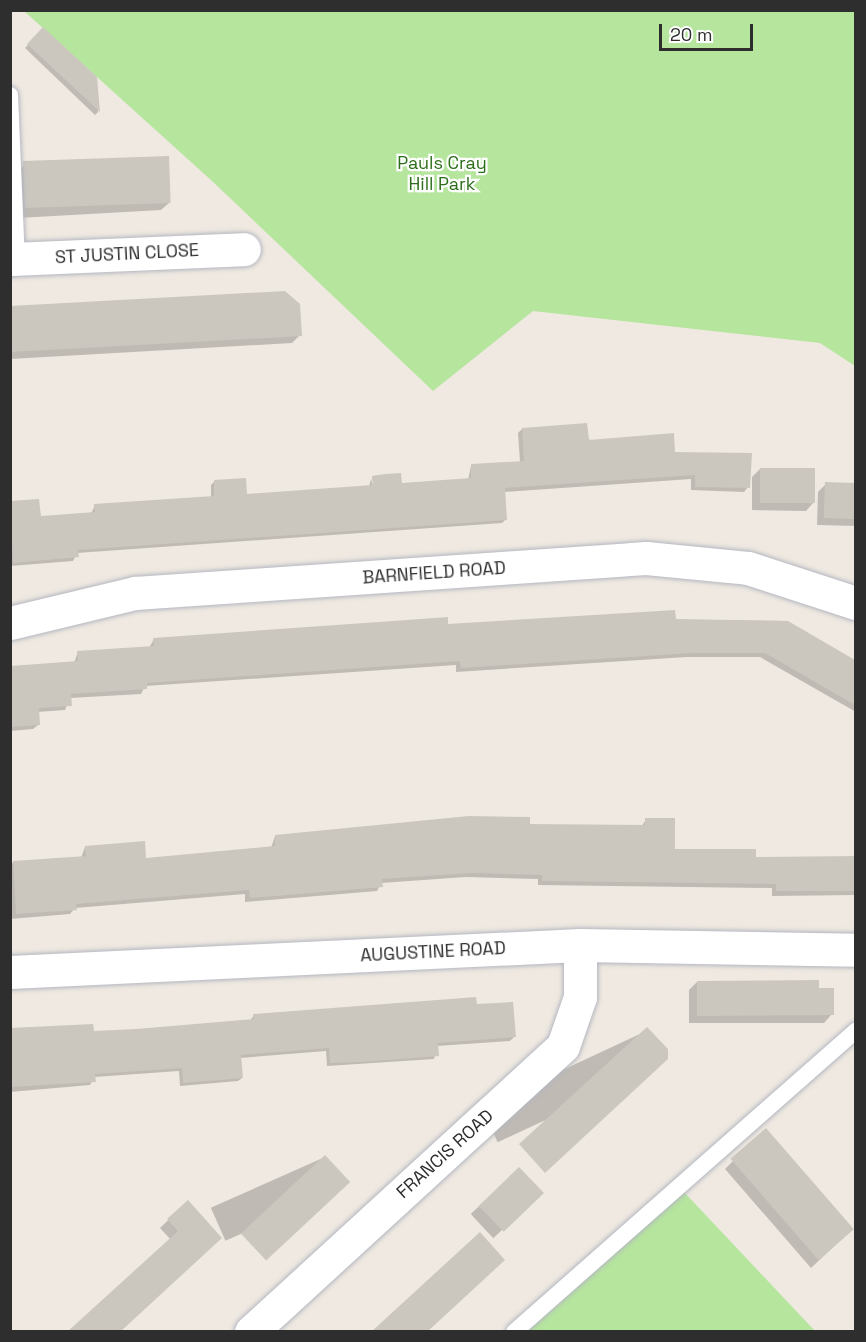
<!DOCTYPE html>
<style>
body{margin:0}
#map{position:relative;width:866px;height:1342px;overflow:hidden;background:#efe9e1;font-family:"Space Grotesk",sans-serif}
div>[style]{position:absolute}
.green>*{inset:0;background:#b6e59e}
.shadow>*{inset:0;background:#0003;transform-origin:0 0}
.building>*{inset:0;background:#cbc7bf;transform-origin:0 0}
.roads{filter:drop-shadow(0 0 2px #b4b7c1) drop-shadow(0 0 2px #b4b7c1)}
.lane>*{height:16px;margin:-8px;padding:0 8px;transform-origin:8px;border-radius:8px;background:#fff}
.street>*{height:33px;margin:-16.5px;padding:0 16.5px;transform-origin:16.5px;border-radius:16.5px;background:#fff}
span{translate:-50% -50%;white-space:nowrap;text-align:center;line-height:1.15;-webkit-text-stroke:4.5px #fff;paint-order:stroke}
.park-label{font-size:18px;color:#2c6e1b}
.street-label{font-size:18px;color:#2e2e2e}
.frame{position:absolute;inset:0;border:12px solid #2e2e2e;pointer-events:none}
.scale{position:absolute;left:659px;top:24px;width:94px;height:27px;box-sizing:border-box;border:3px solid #2e2e2e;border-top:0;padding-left:8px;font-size:18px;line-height:21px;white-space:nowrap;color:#2e2e2e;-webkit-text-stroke:4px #fff;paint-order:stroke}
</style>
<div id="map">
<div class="green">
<div style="clip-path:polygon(24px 11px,855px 11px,855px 366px,820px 343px,533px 311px,433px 391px,212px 181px)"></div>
<div style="clip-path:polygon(684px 1192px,815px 1331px,527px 1332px)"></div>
</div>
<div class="shadow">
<div style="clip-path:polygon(43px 29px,96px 78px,98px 112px,95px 115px,25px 48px)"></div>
<div style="clip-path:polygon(24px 165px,170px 202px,161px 210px,18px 218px,16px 173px)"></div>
<div style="clip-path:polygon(10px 307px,300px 335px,292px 343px,10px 359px)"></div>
<div style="clip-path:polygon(522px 429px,674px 453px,748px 487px,744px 492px,691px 490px,691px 479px,504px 492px,506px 519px,502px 523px,77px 553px,73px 561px,10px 566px,10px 502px,39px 518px,91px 514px,95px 505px,211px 498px,211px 485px,215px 481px,246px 496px,369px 487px,371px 479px,375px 492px,372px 477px,400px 485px,468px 480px,471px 466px,520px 462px,518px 433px)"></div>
<div style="clip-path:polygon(760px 469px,814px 502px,806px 511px,752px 510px,752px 477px)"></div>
<div style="clip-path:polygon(826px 484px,856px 485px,856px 526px,817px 525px,818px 492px)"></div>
<div style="clip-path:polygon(674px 620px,785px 621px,856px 661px,856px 712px,760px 657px,687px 657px,456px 672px,456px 665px,145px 686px,141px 694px,70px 698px,65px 710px,37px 712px,38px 725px,33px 729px,10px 731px,10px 668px,74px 663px,78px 652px,149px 648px,154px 639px)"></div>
<div style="clip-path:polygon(646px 820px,673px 850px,755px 858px,856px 857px,856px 895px,772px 896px,772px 888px,538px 885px,538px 879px,466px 877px,381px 883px,377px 891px,245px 902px,245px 894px,75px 908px,70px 914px,10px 919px,10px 863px,81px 858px,85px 847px,145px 859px,271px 848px,275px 836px,528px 826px,641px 827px)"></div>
<div style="clip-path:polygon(697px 982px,817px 990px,832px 1014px,824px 1023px,689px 1023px,689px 990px)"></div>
<div style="clip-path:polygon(475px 1006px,514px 1037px,510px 1041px,437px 1046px,434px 1059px,327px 1066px,326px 1051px,240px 1058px,242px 1078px,238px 1081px,180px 1086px,179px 1071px,94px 1077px,90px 1085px,10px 1092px,10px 1030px,92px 1033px,250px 1021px,254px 1015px)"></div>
<div style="left:642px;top:1033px;width:38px;height:177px;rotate:65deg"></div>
<div style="left:325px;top:1157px;width:36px;height:125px;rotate:66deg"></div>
<div style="clip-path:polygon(733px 1161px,844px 1237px,811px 1268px,725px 1169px)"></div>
<div style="left:519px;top:1169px;width:33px;height:66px;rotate:47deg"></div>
<div style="clip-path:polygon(187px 1202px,212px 1246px,171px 1240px,160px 1228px)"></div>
</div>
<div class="building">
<div style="clip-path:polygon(43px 27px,97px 77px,100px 112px,27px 44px)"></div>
<div style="left:169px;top:156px;width:47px;height:146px;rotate:88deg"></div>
<div style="clip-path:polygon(285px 291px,300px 304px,302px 336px,10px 352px,10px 306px)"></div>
<div style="clip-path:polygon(587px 423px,589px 440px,674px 433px,675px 452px,752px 453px,750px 488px,695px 487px,695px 475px,505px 488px,507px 520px,78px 550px,79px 557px,13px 563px,10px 501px,39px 499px,41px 516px,95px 512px,94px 504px,214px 496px,214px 480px,246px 478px,247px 494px,373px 485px,372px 476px,385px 474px,401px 473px,402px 483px,471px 478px,471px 464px,524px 461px,522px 428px)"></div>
<div style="left:760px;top:468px;width:55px;height:35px"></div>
<div style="left:825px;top:482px;width:30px;height:36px;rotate:2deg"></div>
<div style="clip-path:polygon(675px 610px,676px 619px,788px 621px,855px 660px,855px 705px,765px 653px,692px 653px,461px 668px,460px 661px,147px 683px,147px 689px,71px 694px,72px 706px,39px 708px,40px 725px,10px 727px,10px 666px,78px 661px,77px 651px,154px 646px,153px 638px,393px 621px,448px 617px,448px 624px)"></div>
<div style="clip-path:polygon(469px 816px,530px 817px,530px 824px,645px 825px,645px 818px,675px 818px,675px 849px,756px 849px,756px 857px,855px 856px,855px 891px,776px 891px,776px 884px,542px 881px,542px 875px,472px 873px,382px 879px,383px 887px,250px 898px,249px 890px,76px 904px,77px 910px,16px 914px,13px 861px,86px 856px,85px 846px,145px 841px,146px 858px,275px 846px,275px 835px)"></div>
<div style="clip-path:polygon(819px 980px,819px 988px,834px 988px,834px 1015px,697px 1016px,697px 981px)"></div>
<div style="clip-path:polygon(476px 997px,477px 1004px,513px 1002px,516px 1037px,438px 1043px,439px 1056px,361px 1062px,330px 1063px,329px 1048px,241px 1055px,243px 1078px,183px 1083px,182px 1068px,95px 1074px,96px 1082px,10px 1087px,10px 1028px,93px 1024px,94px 1031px,136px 1029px,254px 1019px,253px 1014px)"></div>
<div style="clip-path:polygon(647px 1027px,668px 1049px,668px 1059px,545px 1173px,519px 1144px)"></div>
<div style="left:766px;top:1128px;width:134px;height:47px;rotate:49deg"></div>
<div style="left:325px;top:1155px;width:37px;height:115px;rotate:47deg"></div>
<div style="left:519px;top:1167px;width:36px;height:56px;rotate:46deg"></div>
<div style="clip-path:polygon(188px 1200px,222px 1238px,120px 1332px,67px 1332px,178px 1231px,167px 1219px)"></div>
<div style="clip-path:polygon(480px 1232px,505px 1260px,427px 1332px,371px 1332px)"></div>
</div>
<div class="roads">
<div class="lane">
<div style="left:10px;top:95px;width:164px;rotate:87.6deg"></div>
<div style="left:514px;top:1332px;width:456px;rotate:-41.4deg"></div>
</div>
<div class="street">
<div style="left:10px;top:259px;width:234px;rotate:-2.4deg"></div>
<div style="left:10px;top:623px;width:129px;rotate:-13.5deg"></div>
<div style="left:135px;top:593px;width:512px;rotate:-3.92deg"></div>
<div style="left:646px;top:558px;width:102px;rotate:5.6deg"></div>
<div style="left:748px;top:568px;width:114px;rotate:18deg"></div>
<div style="left:10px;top:972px;width:571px;rotate:-2.71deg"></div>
<div style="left:580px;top:945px;width:276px;rotate:1deg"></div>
<div style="left:251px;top:1332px;width:423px;rotate:-42.5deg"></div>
<div style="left:563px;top:1046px;width:52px;rotate:-70.9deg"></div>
<div style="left:580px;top:997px;width:52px;rotate:-90deg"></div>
</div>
</div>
<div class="park-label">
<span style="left:442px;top:174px">Pauls Cray<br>Hill Park</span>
</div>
<div class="street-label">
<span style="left:127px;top:254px;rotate:-3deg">ST JUSTIN CLOSE</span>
<span style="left:434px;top:573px;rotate:-4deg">BARNFIELD ROAD</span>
<span style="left:433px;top:952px;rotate:-3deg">AUGUSTINE ROAD</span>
<span style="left:445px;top:1154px;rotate:-42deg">FRANCIS ROAD</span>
</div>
<div class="frame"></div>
<div class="scale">20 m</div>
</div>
